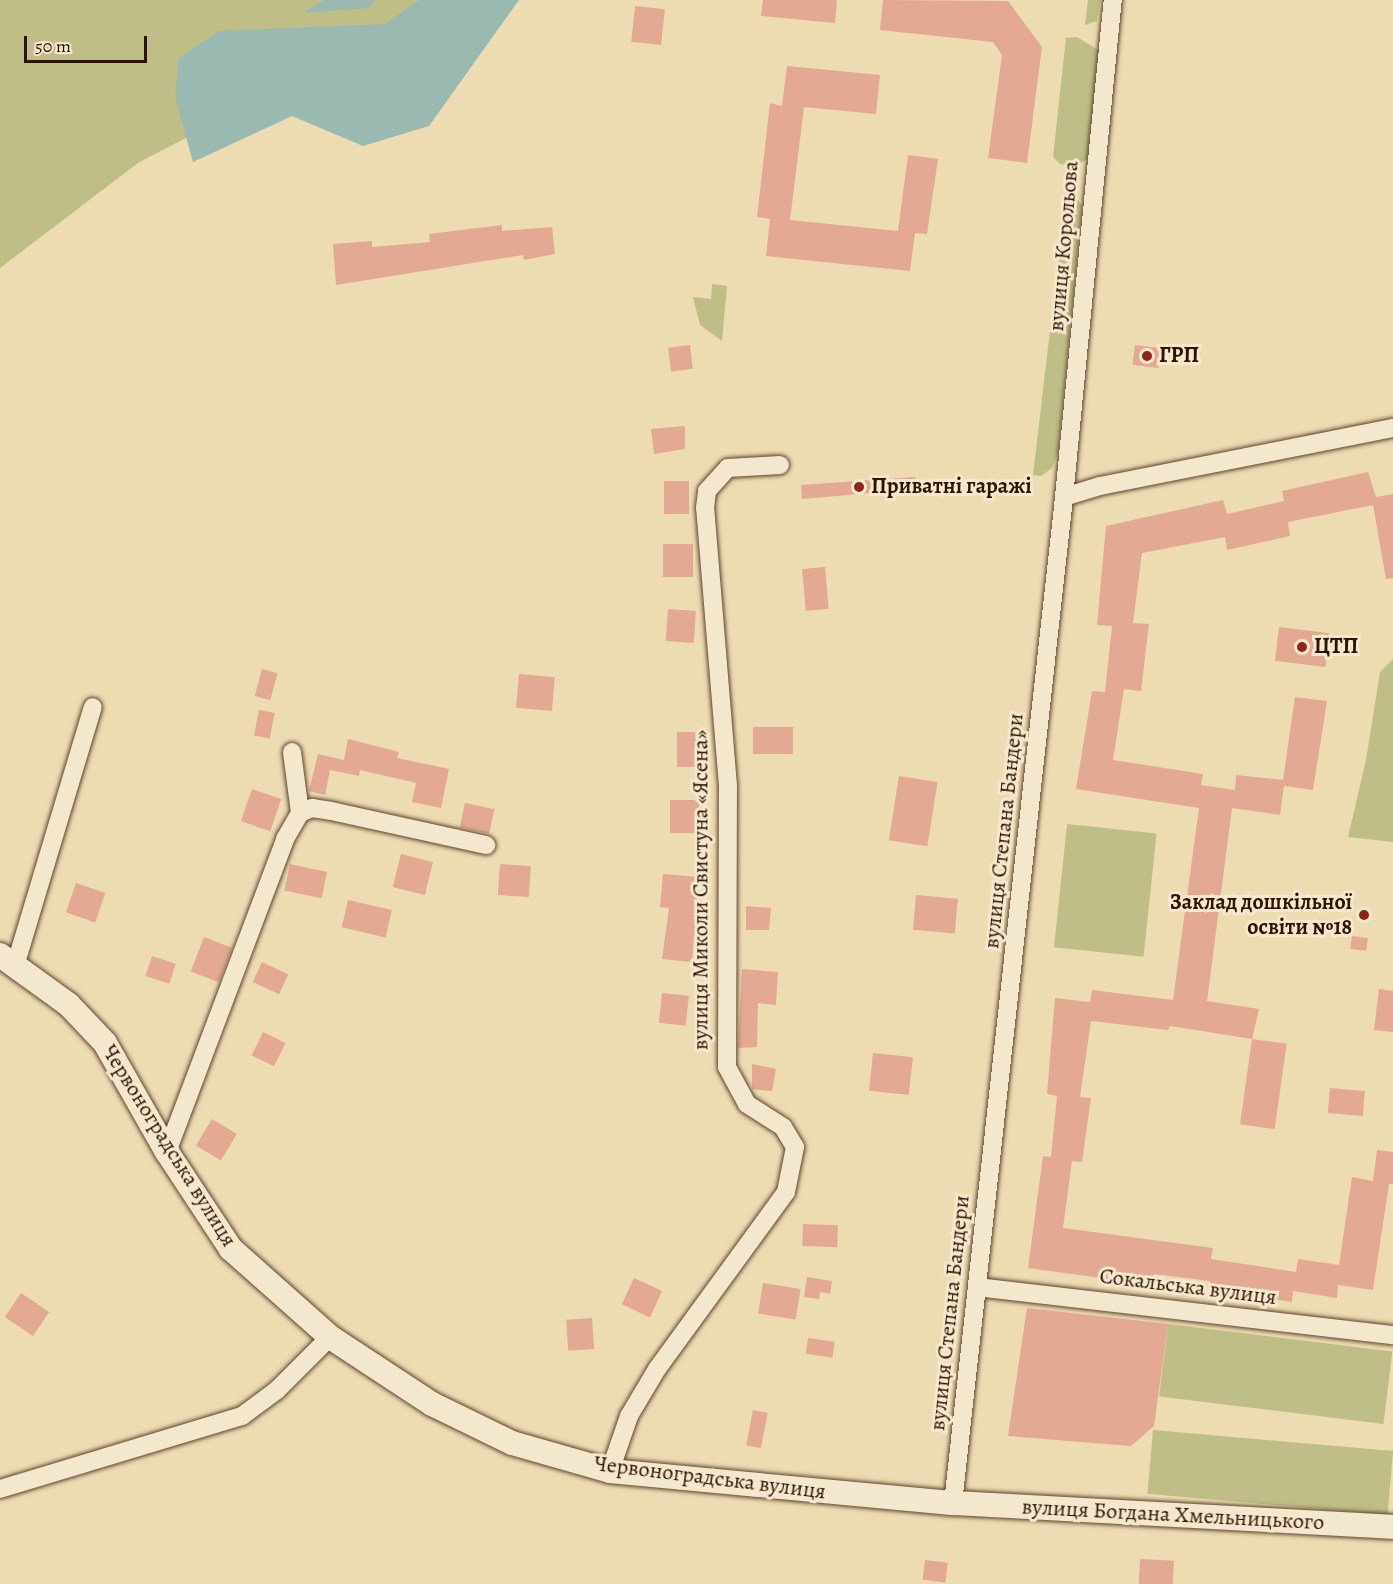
<!DOCTYPE html>
<meta charset="utf-8">
<style>
body{margin:0}
#map{position:relative;width:1393px;height:1584px;overflow:hidden;background:#eddbb2;font-family:Alegreya,serif}
div>[style]{position:absolute}
.green>*{inset:0;background:#bfbe87;transform-origin:0 0}
.water>*{inset:0;background:#9abab1}
.building>*{inset:0;background:#e3a992;transform-origin:0 0}
.roads{filter:drop-shadow(0 0 2px #5e442e) drop-shadow(0 0 2px #5e442e)}
.minor>*{height:18px;margin:-9px;padding:0 9px;transform-origin:9px;border-radius:9px;background:#f3e8cd}
.tertiary>*{height:24px;margin:-12px;padding:0 12px;transform-origin:12px;border-radius:12px;background:#f3e8cd}
.dots>*{width:16px;height:16px;translate:-50% -50%;box-sizing:border-box;border:3px solid #f3e8cd;border-radius:50%}
span{translate:-50% -50%;white-space:nowrap;text-align:center;line-height:1.15;-webkit-text-stroke:6px #f3e8cd;paint-order:stroke}
.street-label{font-size:22px;color:#2e1202}
.poi-label{font-size:22px;color:#2e1202;font-weight:700}
.left{translate:0 -50%;text-align:left}
.right{translate:-100% -50%;text-align:right}
.scale{position:absolute;left:24px;top:36px;width:123px;height:27px;box-sizing:border-box;border:3px solid #2e1202;border-top:0;padding-left:8px;font-size:18px;line-height:21px;white-space:nowrap;color:#2e1202;-webkit-text-stroke:4px #f3e8cd;paint-order:stroke}
</style>
<div id="map">
<div class="green">
<div style="clip-path:polygon(0 0,448px 0,138px 163px,0 268px)"></div>
<div style="clip-path:polygon(1088px 0,1100px 0,1097px 21px,1085px 25px)"></div>
<div style="clip-path:polygon(1077px 37px,1100px 51px,1088px 159px,1075px 166px,1060px 164px,1053px 157px,1066px 38px)"></div>
<div style="clip-path:polygon(1067px 186px,1082px 205px,1058px 452px,1052px 468px,1041px 476px,1033px 475px)"></div>
<div style="clip-path:polygon(712px 284px,727px 286px,722px 341px,700px 325px,693px 297px,711px 299px)"></div>
<div style="clip-path:polygon(1393px 659px,1393px 842px,1348px 837px,1366px 760px,1380px 672px)"></div>
<div style="left:1067px;top:824px;width:90px;height:124px;rotate:6deg"></div>
<div style="left:1168px;top:1324px;width:226px;height:73px;rotate:7deg"></div>
<div style="left:1153px;top:1430px;width:241px;height:64px;rotate:5deg"></div>
</div>
<div class="water">
<div style="clip-path:polygon(324px 0,376px 0,369px 8px,303px 13px)"></div>
<div style="clip-path:polygon(419px 0,519px 0,429px 126px,363px 146px,292px 116px,193px 162px,175px 97px,179px 58px,219px 31px,385px 24px)"></div>
</div>
<div class="building">
<div style="clip-path:polygon(763px 0,837px 0,835px 23px,761px 16px)"></div>
<div style="clip-path:polygon(883px 0,1008px 1px,1042px 47px,1027px 163px,988px 158px,1002px 55px,993px 42px,880px 30px)"></div>
<div style="left:635px;top:6px;width:30px;height:36px;rotate:6deg"></div>
<div style="clip-path:polygon(787px 66px,880px 75px,876px 114px,804px 107px,790px 220px,898px 231px,908px 155px,938px 159px,927px 234px,915px 233px,910px 271px,766px 256px,770px 219px,757px 217px,770px 103px,782px 106px)"></div>
<div style="clip-path:polygon(502px 225px,502px 231px,552px 227px,555px 254px,524px 260px,523px 255px,336px 285px,333px 244px,372px 241px,372px 247px,430px 242px,429px 234px)"></div>
<div style="left:690px;top:345px;width:24px;height:22px;rotate:83deg"></div>
<div style="left:1135px;top:345px;width:26px;height:20px;rotate:7deg"></div>
<div style="clip-path:polygon(685px 426px,685px 449px,654px 454px,651px 429px)"></div>
<div style="clip-path:polygon(1368px 472px,1376px 497px,1393px 494px,1393px 578px,1386px 579px,1373px 505px,1288px 522px,1290px 536px,1227px 550px,1225px 537px,1142px 553px,1133px 623px,1149px 624px,1141px 691px,1124px 689px,1113px 760px,1203px 774px,1201px 785px,1235px 790px,1236px 775px,1283px 780px,1295px 697px,1327px 701px,1313px 790px,1284px 786px,1280px 815px,1232px 808px,1207px 1001px,1259px 1009px,1252px 1039px,1170px 1026px,1168px 1030px,1091px 1021px,1080px 1097px,1091px 1098px,1082px 1162px,1072px 1161px,1063px 1228px,1213px 1248px,1211px 1259px,1296px 1272px,1298px 1259px,1339px 1265px,1352px 1177px,1373px 1181px,1377px 1150px,1393px 1152px,1393px 1184px,1389px 1184px,1373px 1290px,1338px 1285px,1337px 1298px,1293px 1291px,1292px 1302px,1209px 1289px,1210px 1281px,1154px 1274px,1152px 1285px,1028px 1268px,1043px 1156px,1051px 1157px,1057px 1096px,1047px 1094px,1055px 998px,1090px 1002px,1092px 990px,1173px 1000px,1199px 808px,1076px 789px,1092px 691px,1105px 692px,1112px 626px,1097px 625px,1106px 526px,1223px 500px,1227px 514px,1284px 501px,1282px 491px)"></div>
<div style="clip-path:polygon(915px 477px,917px 489px,802px 499px,801px 485px)"></div>
<div style="left:664px;top:481px;width:25px;height:33px"></div>
<div style="left:663px;top:544px;width:30px;height:33px"></div>
<div style="left:825px;top:567px;width:42px;height:23px;rotate:85deg"></div>
<div style="left:668px;top:609px;width:28px;height:32px;rotate:4deg"></div>
<div style="left:1279px;top:627px;width:51px;height:34px;rotate:7deg"></div>
<div style="left:262px;top:669px;width:16px;height:28px;rotate:15deg"></div>
<div style="left:519px;top:674px;width:36px;height:34px;rotate:5deg"></div>
<div style="left:259px;top:710px;width:16px;height:26px;rotate:11deg"></div>
<div style="left:793px;top:727px;width:27px;height:40px;rotate:90deg"></div>
<div style="left:699px;top:732px;width:35px;height:22px;rotate:90deg"></div>
<div style="clip-path:polygon(348px 739px,399px 752px,397px 758px,449px 769px,441px 808px,412px 802px,416px 783px,360px 770px,359px 776px,330px 770px,325px 795px,309px 791px,318px 754px,344px 760px)"></div>
<div style="left:899px;top:776px;width:39px;height:65px;rotate:9deg"></div>
<div style="left:252px;top:789px;width:31px;height:34px;rotate:19deg"></div>
<div style="left:670px;top:800px;width:29px;height:33px"></div>
<div style="left:465px;top:803px;width:30px;height:25px;rotate:12deg"></div>
<div style="left:401px;top:854px;width:33px;height:34px;rotate:14deg"></div>
<div style="left:290px;top:864px;width:38px;height:27px;rotate:12deg"></div>
<div style="left:500px;top:864px;width:31px;height:31px;rotate:4deg"></div>
<div style="clip-path:polygon(663px 874px,699px 877px,692px 962px,662px 959px,669px 908px,660px 907px)"></div>
<div style="left:76px;top:883px;width:31px;height:31px;rotate:19deg"></div>
<div style="left:916px;top:895px;width:42px;height:35px;rotate:5deg"></div>
<div style="left:348px;top:900px;width:45px;height:28px;rotate:13deg"></div>
<div style="clip-path:polygon(746px 906px,771px 908px,769px 930px,746px 930px)"></div>
<div style="left:1352px;top:936px;width:16px;height:13px;rotate:7deg"></div>
<div style="left:204px;top:937px;width:30px;height:37px;rotate:21deg"></div>
<div style="left:152px;top:956px;width:25px;height:21px;rotate:18deg"></div>
<div style="left:262px;top:962px;width:29px;height:22px;rotate:25deg"></div>
<div style="clip-path:polygon(742px 969px,778px 972px,776px 1005px,758px 1003px,757px 1047px,738px 1048px)"></div>
<div style="clip-path:polygon(1379px 989px,1393px 991px,1393px 1032px,1374px 1030px)"></div>
<div style="left:662px;top:993px;width:27px;height:30px;rotate:6deg"></div>
<div style="left:263px;top:1032px;width:25px;height:26px;rotate:26deg"></div>
<div style="left:1252px;top:1039px;width:35px;height:86px;rotate:8deg"></div>
<div style="left:873px;top:1053px;width:40px;height:38px;rotate:6deg"></div>
<div style="clip-path:polygon(752px 1064px,776px 1069px,772px 1091px,752px 1089px)"></div>
<div style="left:1330px;top:1088px;width:35px;height:25px;rotate:5deg"></div>
<div style="left:212px;top:1119px;width:29px;height:31px;rotate:31deg"></div>
<div style="left:803px;top:1224px;width:35px;height:22px;rotate:2deg"></div>
<div style="clip-path:polygon(807px 1277px,832px 1281px,830px 1294px,820px 1292px,819px 1299px,804px 1297px)"></div>
<div style="left:634px;top:1278px;width:31px;height:29px;rotate:25deg"></div>
<div style="left:763px;top:1283px;width:38px;height:31px;rotate:9deg"></div>
<div style="left:21px;top:1293px;width:34px;height:29px;rotate:34deg"></div>
<div style="clip-path:polygon(1027px 1308px,1168px 1324px,1154px 1426px,1131px 1446px,1008px 1436px)"></div>
<div style="left:592px;top:1318px;width:31px;height:26px;rotate:86deg"></div>
<div style="left:808px;top:1338px;width:27px;height:16px;rotate:8deg"></div>
<div style="left:753px;top:1410px;width:15px;height:36px;rotate:11deg"></div>
<div style="left:1140px;top:1559px;width:34px;height:25px;rotate:3deg"></div>
<div style="left:925px;top:1560px;width:23px;height:20px;rotate:7deg"></div>
</div>
<div class="roads">
<div class="minor">
<div style="left:1064px;top:497px;width:499px;rotate:-84.4deg"></div>
<div style="left:292px;top:752px;width:62px;rotate:82.5deg"></div>
<div style="left:16px;top:963px;width:267px;rotate:-73.3deg"></div>
<div style="left:167px;top:1152px;width:335px;rotate:-69.3deg"></div>
<div style="left:285px;top:839px;width:30px;rotate:-60deg"></div>
<div style="left:300px;top:813px;width:13px;rotate:-23deg"></div>
<div style="left:312px;top:808px;width:19px;rotate:9deg"></div>
<div style="left:331px;top:811px;width:159px;rotate:12.4deg"></div>
<div style="left:977px;top:1287px;width:419px;rotate:6.6deg"></div>
<div style="left:610px;top:1471px;width:58px;rotate:-70.9deg"></div>
<div style="left:629px;top:1416px;width:55px;rotate:-59.2deg"></div>
<div style="left:657px;top:1369px;width:219px;rotate:-53.9deg"></div>
<div style="left:786px;top:1192px;width:46px;rotate:-78.7deg"></div>
<div style="left:795px;top:1147px;width:23px;rotate:-121deg"></div>
<div style="left:783px;top:1127px;width:43px;rotate:-147.4deg"></div>
<div style="left:747px;top:1104px;width:42px;rotate:-118.4deg"></div>
<div style="left:727px;top:1067px;width:281px;rotate:-89.8deg"></div>
<div style="left:728px;top:786px;width:279px;rotate:-94.7deg"></div>
<div style="left:705px;top:508px;width:17px;rotate:-83deg"></div>
<div style="left:707px;top:491px;width:31px;rotate:-48deg"></div>
<div style="left:728px;top:468px;width:52px;rotate:-3.3deg"></div>
<div style="left:0;top:1489px;width:253px;rotate:-16.8deg"></div>
<div style="left:242px;top:1416px;width:44px;rotate:-36.6deg"></div>
<div style="left:277px;top:1390px;width:75px;rotate:-45deg"></div>
<div style="left:953px;top:1503px;width:1012px;rotate:-83.7deg"></div>
<div style="left:1064px;top:497px;width:38px;rotate:-17deg"></div>
<div style="left:1100px;top:486px;width:299px;rotate:-11.2deg"></div>
</div>
<div class="tertiary">
<div style="left:0;top:955px;width:85px;rotate:35.9deg"></div>
<div style="left:69px;top:1005px;width:52px;rotate:46.5deg"></div>
<div style="left:105px;top:1043px;width:125px;rotate:60.4deg"></div>
<div style="left:167px;top:1152px;width:116px;rotate:56.6deg"></div>
<div style="left:231px;top:1249px;width:132px;rotate:41.6deg"></div>
<div style="left:330px;top:1337px;width:122px;rotate:33.3deg"></div>
<div style="left:432px;top:1404px;width:89px;rotate:26deg"></div>
<div style="left:512px;top:1443px;width:102px;rotate:15.9deg"></div>
<div style="left:610px;top:1471px;width:149px;rotate:5.4deg"></div>
<div style="left:758px;top:1485px;width:196px;rotate:5.3deg"></div>
<div style="left:953px;top:1503px;width:441px;rotate:3.1deg"></div>
</div>
</div>
<div class="dots">
<div style="left:1147px;top:356px;background:#8f2418"></div>
<div style="left:859px;top:487px;background:#8f2418"></div>
<div style="left:1302px;top:647px;background:#8f2418"></div>
<div style="left:1364px;top:915px;background:#8f2418"></div>
</div>
<div class="street-label">
<span style="left:1064px;top:246px;rotate:-85deg">вулиця Корольова</span>
<span style="left:1004px;top:831px;rotate:-84deg">вулиця Степана Бандери</span>
<span style="left:701px;top:890px;rotate:-90deg">вулиця Миколи Свистуна «Ясена»</span>
<span style="left:169px;top:1146px;rotate:58deg">Червоноградська вулиця</span>
<span style="left:1188px;top:1287px;rotate:7deg">Сокальська вулиця</span>
<span style="left:950px;top:1313px;rotate:-84deg">вулиця Степана Бандери</span>
<span style="left:710px;top:1478px;rotate:7deg">Червоноградська вулиця</span>
<span style="left:1173px;top:1515px;rotate:3deg">вулиця Богдана Хмельницького</span>
</div>
<div class="poi-label">
<span class="left" style="left:1159px;top:356px">ГРП</span>
<span class="left" style="left:871px;top:487px">Приватні гаражі</span>
<span class="left" style="left:1314px;top:647px">ЦТП</span>
<span class="right" style="left:1352px;top:915px">Заклад дошкільної<br>освіти №18</span>
</div>
<div class="scale">50 m</div>
</div>
